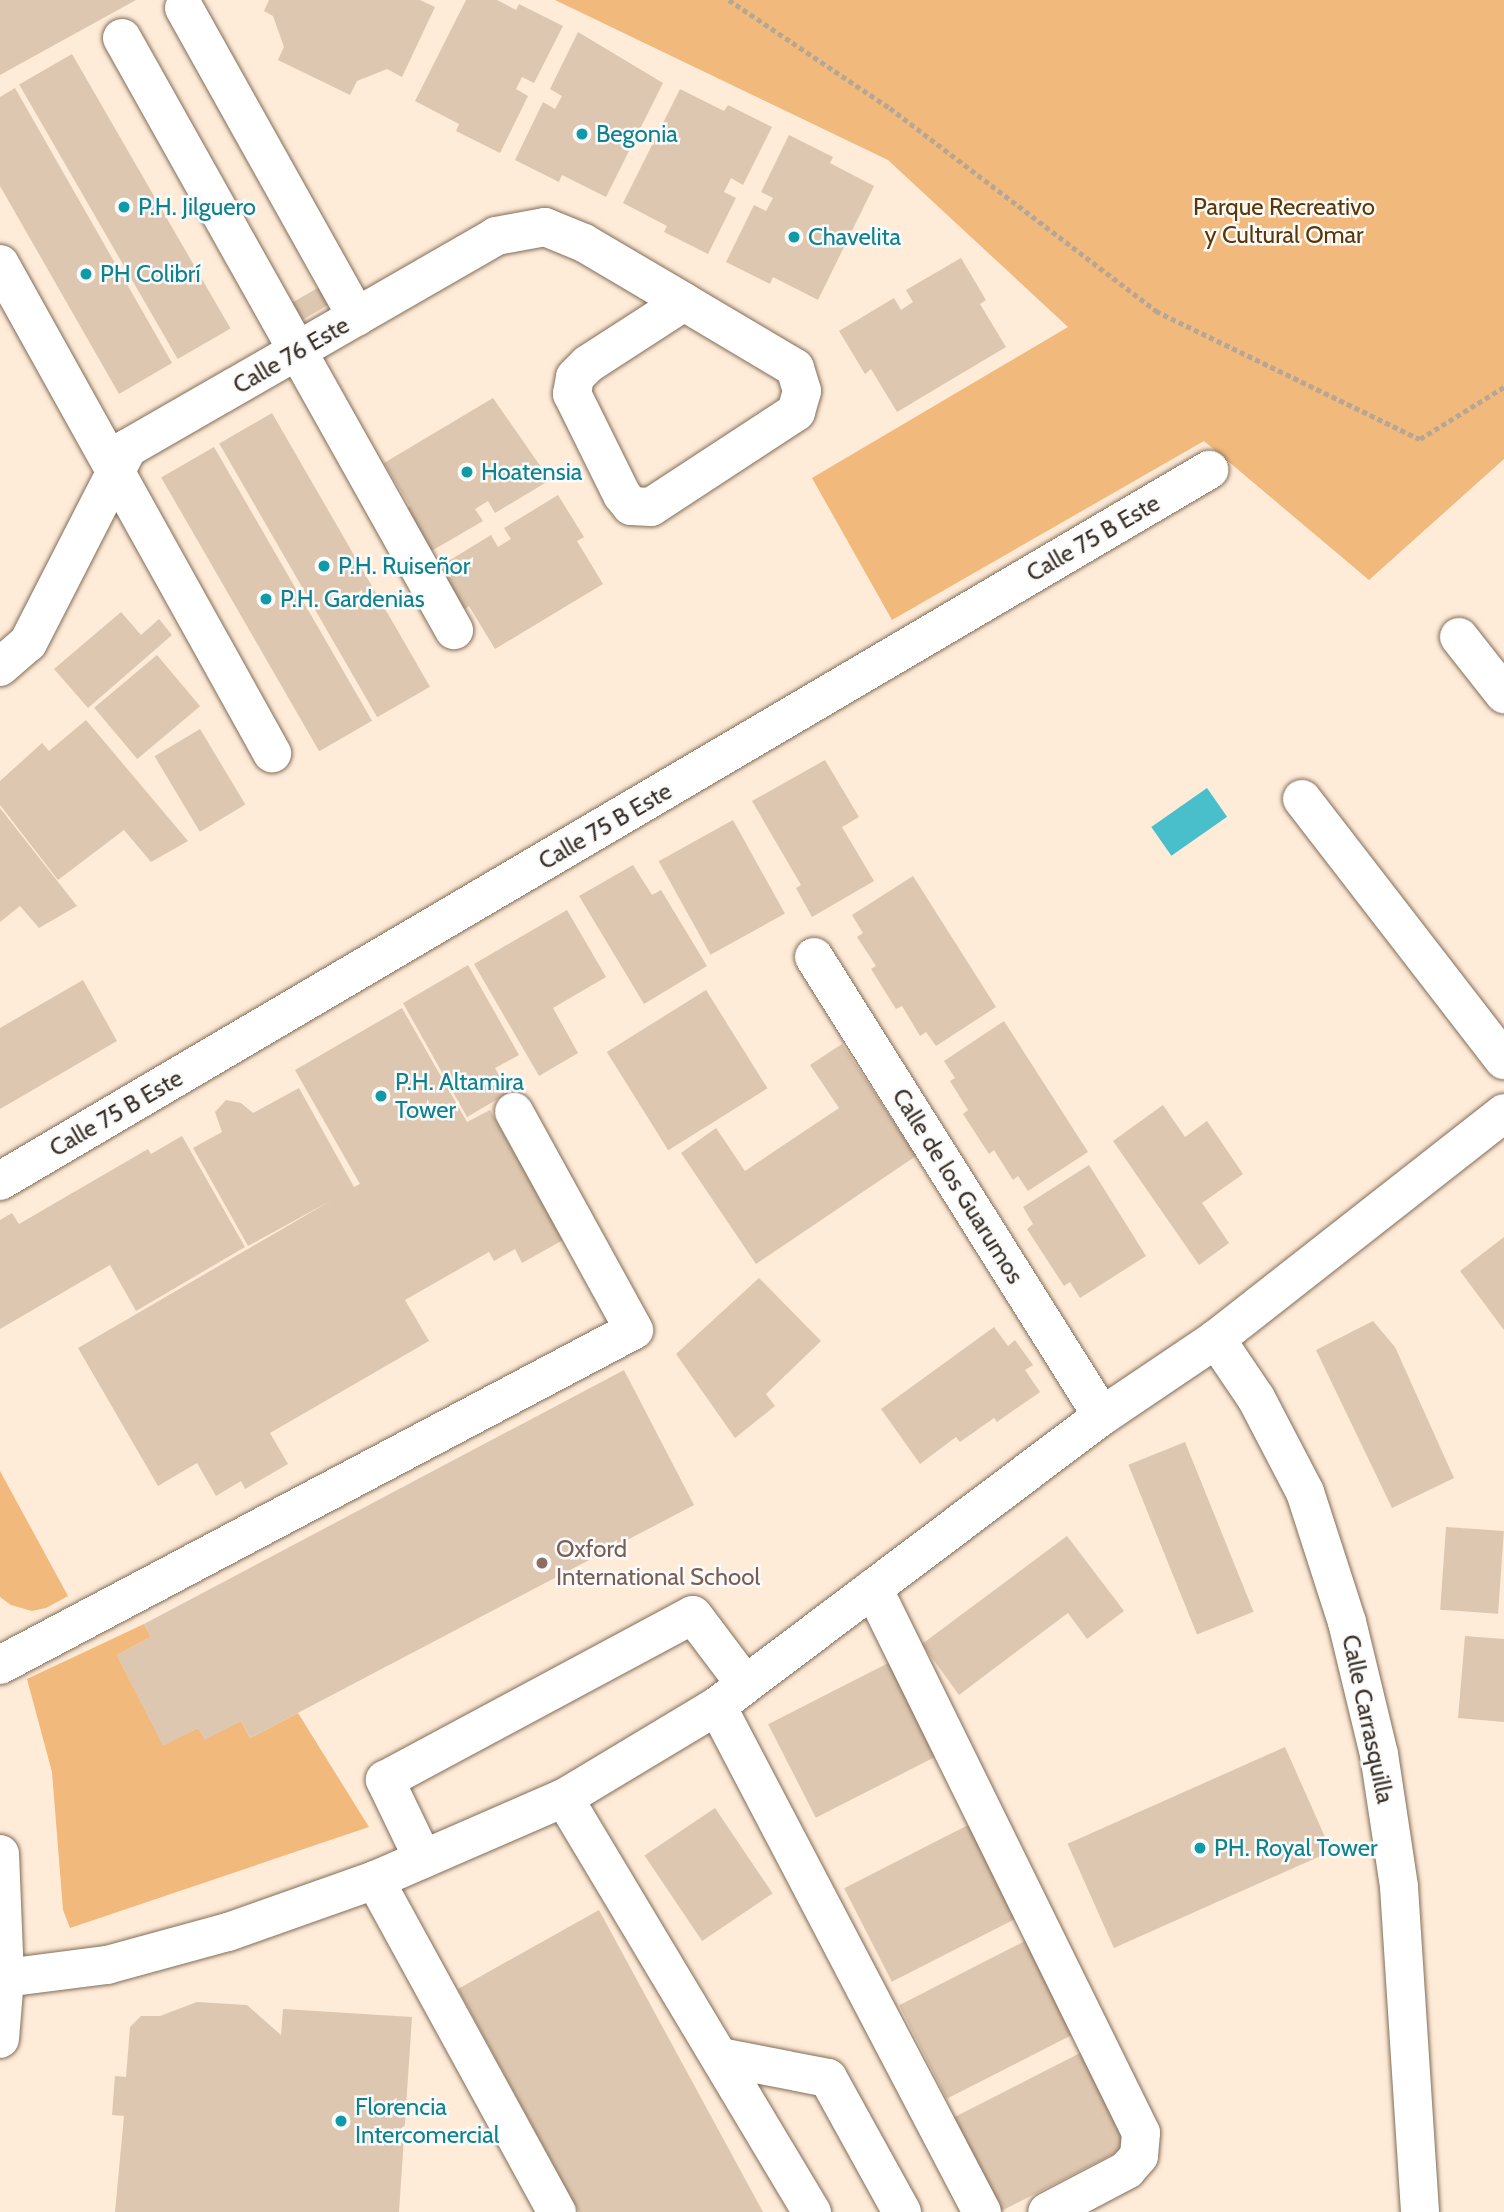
<!DOCTYPE html>
<meta charset="utf-8">
<style>
body{margin:0}
#map{position:relative;width:1504px;height:2212px;overflow:hidden;background:#feebd8;font-family:Cabin,sans-serif}
div>[style]{position:absolute}
.green>*{inset:0;background:#f1b97c}
.water>*{inset:0;background:#4abfcc;transform-origin:0 0}
.building>*{inset:0;background:#dec7b0;transform-origin:0 0}
.path>*{height:4.5px;margin-top:-2.25px;transform-origin:0;background:repeating-linear-gradient(90deg,#b5a696 0 5px,transparent 0 8.5px)}
.roads{filter:drop-shadow(0 0 2px #826d58) drop-shadow(0 0 2px #826d58)}
.minor>*{height:38px;margin:-19px;padding:0 19px;transform-origin:19px;border-radius:19px;background:#fff}
.major>*{height:38px;margin:-19px;padding:0 19px;transform-origin:19px;border-radius:19px;background:#fff}
.dots>*{width:19px;height:19px;translate:-50% -50%;box-sizing:border-box;border:4px solid #fbfbfb;border-radius:50%}
span{translate:-50% -50%;white-space:nowrap;text-align:center;line-height:1.15;-webkit-text-stroke:5px #fbfbfb;paint-order:stroke}
.culture-label{font-size:24px;color:#0d838f}
.left{translate:0 -50%;text-align:left}
.park-label{font-size:24px;color:#5d3703}
.street-label{font-size:24px;color:#382f26}
.education-label{font-size:24px;color:#785e54}
</style>
<div id="map">
<div class="green">
<div style="clip-path:polygon(555px 0,1504px 0,1504px 459px,1369px 580px,1204px 441px,892px 620px,812px 478px,1068px 327px,888px 160px)"></div>
<div style="clip-path:polygon(0 1471px,68px 1596px,46px 1608px,32px 1611px,11px 1605px,0 1597px)"></div>
<div style="clip-path:polygon(144px 1624px,151px 1637px,117px 1655px,163px 1745px,198px 1728px,205px 1739px,241px 1721px,250px 1738px,298px 1713px,369px 1827px,70px 1928px,63px 1910px,52px 1772px,27px 1679px)"></div>
</div>
<div class="water">
<div style="left:1207px;top:788px;width:35px;height:68px;rotate:55deg"></div>
</div>
<div class="building">
<div style="clip-path:polygon(0 0,136px 0,0 75px)"></div>
<div style="clip-path:polygon(269px 0,420px 0,435px 7px,402px 77px,387px 69px,357px 81px,350px 95px,278px 60px,284px 47px,273px 16px,264px 11px)"></div>
<div style="clip-path:polygon(466px 0,497px 0,516px 10px,519px 4px,563px 26px,534px 83px,522px 77px,516px 89px,528px 96px,500px 153px,456px 131px,459px 124px,415px 101px)"></div>
<div style="clip-path:polygon(578px 32px,663px 83px,606px 197px,562px 175px,559px 182px,515px 160px,543px 102px,555px 109px,562px 96px,550px 89px)"></div>
<div style="left:72px;top:54px;width:317px;height:61px;rotate:60deg"></div>
<div style="clip-path:polygon(15px 88px,172px 363px,119px 394px,0 186px,0 97px)"></div>
<div style="clip-path:polygon(680px 89px,724px 111px,728px 105px,772px 127px,743px 185px,731px 178px,724px 192px,736px 198px,708px 254px,664px 232px,667px 226px,623px 203px)"></div>
<div style="clip-path:polygon(789px 135px,833px 157px,830px 163px,874px 186px,818px 300px,773px 277px,770px 284px,726px 262px,754px 205px,766px 211px,773px 198px,761px 192px)"></div>
<div style="clip-path:polygon(961px 258px,986px 300px,980px 304px,1006px 347px,897px 412px,871px 369px,865px 374px,839px 331px,894px 298px,901px 310px,913px 302px,906px 290px)"></div>
<div style="left:321px;top:286px;width:20px;height:38px;rotate:60deg"></div>
<div style="clip-path:polygon(493px 398px,550px 480px,495px 513px,488px 501px,475px 509px,483px 521px,428px 553px,403px 511px,410px 506px,384px 463px)"></div>
<div style="left:272px;top:413px;width:316px;height:61px;rotate:60deg"></div>
<div style="left:214px;top:447px;width:316px;height:61px;rotate:60deg"></div>
<div style="clip-path:polygon(558px 495px,584px 537px,577px 541px,603px 584px,495px 649px,469px 606px,462px 611px,437px 568px,491px 535px,498px 547px,511px 539px,504px 528px)"></div>
<div style="clip-path:polygon(121px 612px,141px 635px,159px 619px,172px 635px,88px 708px,54px 669px)"></div>
<div style="left:157px;top:655px;width:67px;height:82px;rotate:50deg"></div>
<div style="clip-path:polygon(86px 720px,188px 841px,151px 862px,124px 830px,58px 880px,0 805px,0 781px,42px 743px,49px 751px)"></div>
<div style="left:200px;top:729px;width:88px;height:53px;rotate:59deg"></div>
<div style="clip-path:polygon(825px 760px,859px 817px,842px 827px,874px 881px,812px 917px,796px 888px,801px 885px,752px 801px)"></div>
<div style="clip-path:polygon(0 808px,77px 906px,39px 928px,20px 906px,0 922px)"></div>
<div style="left:733px;top:820px;width:107px;height:85px;rotate:61deg"></div>
<div style="clip-path:polygon(633px 865px,652px 895px,661px 890px,707px 966px,644px 1004px,579px 896px)"></div>
<div style="clip-path:polygon(913px 876px,996px 1007px,936px 1046px,926px 1032px,920px 1036px,902px 1006px,896px 1009px,871px 969px,876px 966px,857px 937px,863px 933px,852px 915px)"></div>
<div style="clip-path:polygon(567px 910px,606px 977px,553px 1008px,578px 1053px,539px 1076px,474px 964px)"></div>
<div style="clip-path:polygon(468px 965px,519px 1055px,495px 1068px,508px 1093px,467px 1117px,403px 1003px)"></div>
<div style="clip-path:polygon(83px 980px,117px 1041px,0 1109px,0 1028px)"></div>
<div style="left:706px;top:990px;width:116px;height:117px;rotate:58deg"></div>
<div style="clip-path:polygon(402px 1008px,467px 1122px,490px 1110px,563px 1240px,522px 1263px,515px 1249px,494px 1261px,489px 1252px,405px 1300px,429px 1341px,270px 1433px,288px 1464px,245px 1489px,241px 1481px,216px 1496px,197px 1463px,158px 1486px,78px 1348px,332px 1200px,248px 1246px,193px 1148px,222px 1132px,215px 1112px,226px 1100px,241px 1103px,253px 1113px,299px 1088px,354px 1187px,360px 1184px,295px 1070px)"></div>
<div style="clip-path:polygon(1004px 1021px,1088px 1152px,1028px 1191px,1018px 1176px,1013px 1180px,994px 1150px,989px 1154px,963px 1114px,968px 1110px,950px 1081px,955px 1078px,944px 1061px)"></div>
<div style="clip-path:polygon(842px 1044px,916px 1156px,756px 1264px,681px 1153px,716px 1128px,745px 1171px,839px 1108px,810px 1065px)"></div>
<div style="clip-path:polygon(1163px 1105px,1185px 1137px,1207px 1121px,1243px 1174px,1202px 1203px,1229px 1243px,1199px 1265px,1113px 1141px)"></div>
<div style="clip-path:polygon(182px 1136px,245px 1247px,136px 1311px,110px 1265px,0 1329px,0 1220px,12px 1213px,19px 1224px,148px 1149px,151px 1154px)"></div>
<div style="clip-path:polygon(1089px 1165px,1146px 1256px,1080px 1298px,1070px 1282px,1064px 1286px,1027px 1229px,1033px 1224px,1023px 1207px)"></div>
<div style="clip-path:polygon(1504px 1237px,1504px 1330px,1460px 1271px)"></div>
<div style="clip-path:polygon(759px 1278px,821px 1341px,766px 1394px,775px 1406px,735px 1438px,676px 1354px)"></div>
<div style="clip-path:polygon(1373px 1321px,1395px 1347px,1454px 1478px,1392px 1508px,1316px 1350px)"></div>
<div style="clip-path:polygon(994px 1327px,1008px 1346px,1015px 1340px,1033px 1365px,1025px 1370px,1040px 1392px,997px 1422px,994px 1418px,960px 1442px,956px 1437px,920px 1464px,881px 1409px)"></div>
<div style="clip-path:polygon(624px 1370px,694px 1505px,250px 1738px,241px 1721px,205px 1740px,198px 1728px,163px 1746px,117px 1655px,151px 1637px,144px 1624px)"></div>
<div style="left:1185px;top:1442px;width:183px;height:61px;rotate:68deg"></div>
<div style="left:1446px;top:1527px;width:58px;height:83px;rotate:4deg"></div>
<div style="clip-path:polygon(1067px 1536px,1124px 1611px,1087px 1639px,1068px 1613px,959px 1695px,922px 1644px)"></div>
<div style="clip-path:polygon(1465px 1636px,1504px 1639px,1504px 1722px,1458px 1718px)"></div>
<div style="left:900px;top:1657px;width:105px;height:148px;rotate:63deg"></div>
<div style="left:1285px;top:1747px;width:114px;height:238px;rotate:66deg"></div>
<div style="left:715px;top:1808px;width:103px;height:85px;rotate:56deg"></div>
<div style="left:976px;top:1821px;width:105px;height:148px;rotate:63deg"></div>
<div style="clip-path:polygon(599px 1910px,763px 2212px,579px 2212px,458px 1989px)"></div>
<div style="left:1031px;top:1938px;width:105px;height:148px;rotate:63deg"></div>
<div style="clip-path:polygon(197px 2002px,247px 2005px,281px 2035px,283px 2009px,412px 2017px,399px 2212px,115px 2212px,124px 2116px,112px 2115px,115px 2076px,126px 2077px,130px 2027px,141px 2016px,160px 2016px)"></div>
<div style="left:1086px;top:2050px;width:105px;height:148px;rotate:63deg"></div>
</div>
<div class="path">
<div style="left:729px;top:0;width:194px;rotate:33.9deg"></div>
<div style="left:890px;top:108px;width:335px;rotate:37.3deg"></div>
<div style="left:1156px;top:311px;width:293px;rotate:25.9deg"></div>
<div style="left:1420px;top:439px;width:99px;rotate:-31.8deg"></div>
</div>
<div class="roads">
<div class="minor">
<div style="left:184px;top:8px;width:354px;rotate:60.8deg"></div>
<div style="left:122px;top:38px;width:679px;rotate:60.72deg"></div>
<div style="left:0;top:264px;width:560px;rotate:60.92deg"></div>
<div style="left:1459px;top:637px;width:73px;rotate:51.7deg"></div>
<div style="left:0;top:667px;width:37px;rotate:-41deg"></div>
<div style="left:28px;top:643px;width:219px;rotate:-62.9deg"></div>
<div style="left:128px;top:448px;width:425px;rotate:-29.9deg"></div>
<div style="left:496px;top:236px;width:50px;rotate:-10.4deg"></div>
<div style="left:545px;top:227px;width:42px;rotate:22.3deg"></div>
<div style="left:584px;top:243px;width:116px;rotate:30.5deg"></div>
<div style="left:684px;top:302px;width:129px;rotate:30.7deg"></div>
<div style="left:795px;top:368px;width:24px;rotate:73deg"></div>
<div style="left:802px;top:391px;width:22px;rotate:106deg"></div>
<div style="left:796px;top:412px;width:173px;rotate:146.8deg"></div>
<div style="left:651px;top:507px;width:20px;rotate:-177deg"></div>
<div style="left:631px;top:506px;width:14px;rotate:-129deg"></div>
<div style="left:622px;top:495px;width:113px;rotate:-116.3deg"></div>
<div style="left:572px;top:394px;width:17px;rotate:-80deg"></div>
<div style="left:575px;top:377px;width:18px;rotate:-45deg"></div>
<div style="left:588px;top:364px;width:114px;rotate:-32.9deg"></div>
<div style="left:1302px;top:799px;width:330px;rotate:52.3deg"></div>
<div style="left:814px;top:957px;width:542px;rotate:57.89deg"></div>
<div style="left:0;top:1181px;width:1403px;rotate:-30.46deg"></div>
<div style="left:1216px;top:1339px;width:71px;rotate:55.9deg"></div>
<div style="left:1256px;top:1398px;width:106px;rotate:62.5deg"></div>
<div style="left:1305px;top:1492px;width:137px;rotate:72.1deg"></div>
<div style="left:1347px;top:1622px;width:136px;rotate:76.4deg"></div>
<div style="left:1379px;top:1754px;width:134px;rotate:81.4deg"></div>
<div style="left:1399px;top:1887px;width:326px;rotate:86.3deg"></div>
<div style="left:873px;top:1588px;width:607px;rotate:63.81deg"></div>
<div style="left:1141px;top:2133px;width:23px;rotate:95deg"></div>
<div style="left:1139px;top:2156px;width:18px;rotate:131deg"></div>
<div style="left:1127px;top:2170px;width:90px;rotate:152.3deg"></div>
<div style="left:0;top:1665px;width:717px;rotate:-27.85deg"></div>
<div style="left:634px;top:1330px;width:249px;rotate:-118.8deg"></div>
<div style="left:717px;top:1706px;width:571px;rotate:62.36deg"></div>
<div style="left:564px;top:1798px;width:483px;rotate:59.1deg"></div>
<div style="left:423px;top:1859px;width:88px;rotate:-115.7deg"></div>
<div style="left:385px;top:1780px;width:349px;rotate:-28.2deg"></div>
<div style="left:693px;top:1615px;width:86px;rotate:53deg"></div>
<div style="left:375px;top:1880px;width:379px;rotate:61.3deg"></div>
<div style="left:5px;top:1978px;width:103px;rotate:-7.3deg"></div>
<div style="left:107px;top:1965px;width:125px;rotate:-15.3deg"></div>
<div style="left:228px;top:1932px;width:156px;rotate:-19.5deg"></div>
<div style="left:375px;top:1880px;width:206px;rotate:-23.5deg"></div>
<div style="left:564px;top:1798px;width:179px;rotate:-31deg"></div>
<div style="left:717px;top:1706px;width:482px;rotate:-37deg"></div>
<div style="left:1102px;top:1416px;width:138px;rotate:-34deg"></div>
<div style="left:1216px;top:1339px;width:366px;rotate:-38.1deg"></div>
<div style="left:720px;top:2057px;width:110px;rotate:11deg"></div>
<div style="left:828px;top:2078px;width:153px;rotate:61.1deg"></div>
</div>
<div class="major">
<div style="left:0;top:1854px;width:124px;rotate:87.7deg"></div>
<div style="left:5px;top:1978px;width:61px;rotate:94.7deg"></div>
</div>
</div>
<div class="dots">
<div style="left:582px;top:134px;background:#0f9aa8"></div>
<div style="left:124px;top:207px;background:#0f9aa8"></div>
<div style="left:794px;top:237px;background:#0f9aa8"></div>
<div style="left:86px;top:274px;background:#0f9aa8"></div>
<div style="left:467px;top:472px;background:#0f9aa8"></div>
<div style="left:324px;top:566px;background:#0f9aa8"></div>
<div style="left:266px;top:599px;background:#0f9aa8"></div>
<div style="left:381px;top:1096px;background:#0f9aa8"></div>
<div style="left:542px;top:1563px;background:#8d6e63"></div>
<div style="left:1200px;top:1848px;background:#0f9aa8"></div>
<div style="left:341px;top:2121px;background:#0f9aa8"></div>
</div>
<div class="culture-label">
<span class="left" style="left:596px;top:134px">Begonia</span>
<span class="left" style="left:138px;top:207px">P.H. Jilguero</span>
<span class="left" style="left:808px;top:237px">Chavelita</span>
<span class="left" style="left:100px;top:274px">PH Colibrí</span>
<span class="left" style="left:481px;top:472px">Hoatensia</span>
<span class="left" style="left:338px;top:566px">P.H. Ruiseñor</span>
<span class="left" style="left:280px;top:599px">P.H. Gardenias</span>
<span class="left" style="left:395px;top:1096px">P.H. Altamira<br>Tower</span>
<span class="left" style="left:1214px;top:1848px">PH. Royal Tower</span>
<span class="left" style="left:355px;top:2121px">Florencia<br>Intercomercial</span>
</div>
<div class="park-label">
<span style="left:1284px;top:221px">Parque Recreativo<br>y Cultural Omar</span>
</div>
<div class="street-label">
<span style="left:291px;top:355px;rotate:-30deg">Calle 76 Este</span>
<span style="left:1093px;top:538px;rotate:-30deg">Calle 75 B Este</span>
<span style="left:605px;top:826px;rotate:-30deg">Calle 75 B Este</span>
<span style="left:116px;top:1113px;rotate:-30deg">Calle 75 B Este</span>
<span style="left:958px;top:1186px;rotate:58deg">Calle de los Guarumos</span>
<span style="left:1368px;top:1719px;rotate:78deg">Calle Carrasquilla</span>
</div>
<div class="education-label">
<span class="left" style="left:556px;top:1563px">Oxford<br>International School</span>
</div>
</div>
